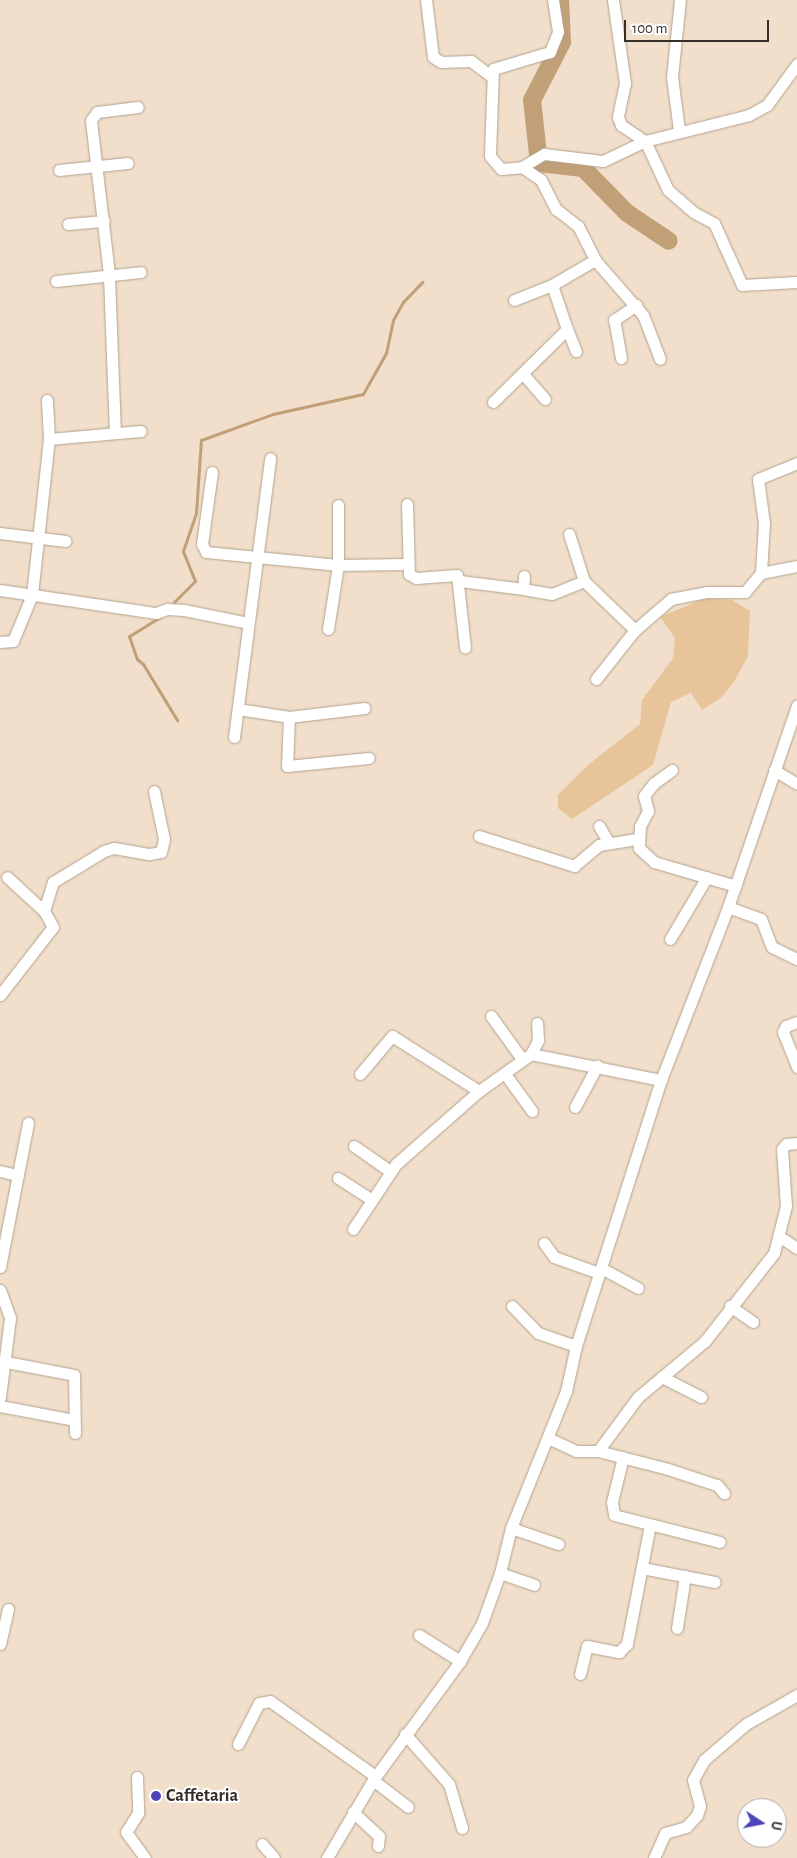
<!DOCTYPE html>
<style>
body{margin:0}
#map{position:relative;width:797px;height:1858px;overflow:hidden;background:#f1dfcb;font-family:"Alegreya Sans",sans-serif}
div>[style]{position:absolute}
.green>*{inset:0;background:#e7c49a}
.stream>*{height:3px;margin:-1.5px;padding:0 1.5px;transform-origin:1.5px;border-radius:1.5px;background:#c19f77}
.river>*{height:18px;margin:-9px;padding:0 9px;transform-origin:9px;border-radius:9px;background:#c19f77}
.roads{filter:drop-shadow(0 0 1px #b2a28e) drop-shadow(0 0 1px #b2a28e)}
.minor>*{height:11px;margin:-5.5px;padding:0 5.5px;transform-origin:5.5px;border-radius:5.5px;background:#fff}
.dots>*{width:14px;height:14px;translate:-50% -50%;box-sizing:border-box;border:2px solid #fff;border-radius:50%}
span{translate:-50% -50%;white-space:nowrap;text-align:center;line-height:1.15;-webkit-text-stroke:4px #fff;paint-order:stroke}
.poi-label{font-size:18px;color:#352f27;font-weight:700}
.left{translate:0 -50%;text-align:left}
.north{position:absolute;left:737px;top:1798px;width:50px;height:50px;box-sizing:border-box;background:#fff;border:1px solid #aeaca9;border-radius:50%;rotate:101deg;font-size:14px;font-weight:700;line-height:20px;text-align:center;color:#352f27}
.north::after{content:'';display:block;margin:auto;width:18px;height:22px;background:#5044bb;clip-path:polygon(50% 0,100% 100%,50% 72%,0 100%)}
.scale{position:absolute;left:624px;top:20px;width:145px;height:22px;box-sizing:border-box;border:2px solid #352f27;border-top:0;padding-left:6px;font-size:15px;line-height:18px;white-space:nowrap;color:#352f27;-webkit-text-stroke:4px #fff;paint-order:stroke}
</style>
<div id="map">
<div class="green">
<div style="clip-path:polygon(706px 598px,732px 600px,750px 611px,748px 656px,734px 682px,721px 698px,702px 710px,691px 693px,671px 702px,653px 765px,572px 819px,558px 808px,558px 795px,588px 765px,640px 724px,642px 700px,673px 658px,675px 638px,660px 617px)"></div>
</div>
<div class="stream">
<div style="left:174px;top:602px;width:30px;rotate:-45deg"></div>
<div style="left:195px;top:581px;width:32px;rotate:-112deg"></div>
<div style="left:183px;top:551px;width:40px;rotate:-71.1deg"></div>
<div style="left:196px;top:513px;width:73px;rotate:-86.1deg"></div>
<div style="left:201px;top:440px;width:77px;rotate:-19.9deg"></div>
<div style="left:273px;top:414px;width:92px;rotate:-12.5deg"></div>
<div style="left:363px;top:394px;width:47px;rotate:-60.7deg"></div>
<div style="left:386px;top:353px;width:34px;rotate:-78deg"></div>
<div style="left:393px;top:320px;width:21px;rotate:-61deg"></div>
<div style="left:403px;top:302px;width:28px;rotate:-46deg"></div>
<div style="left:160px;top:617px;width:36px;rotate:148deg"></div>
<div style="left:129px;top:636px;width:24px;rotate:71deg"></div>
<div style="left:137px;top:659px;width:8px;rotate:40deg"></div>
<div style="left:143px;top:664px;width:66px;rotate:58.7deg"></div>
</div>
<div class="river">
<div style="left:560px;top:0;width:42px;rotate:87.3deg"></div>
<div style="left:562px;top:42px;width:65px;rotate:117.3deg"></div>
<div style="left:532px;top:100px;width:63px;rotate:83.7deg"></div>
<div style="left:539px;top:163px;width:44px;rotate:6.5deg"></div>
<div style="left:583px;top:168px;width:63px;rotate:45.6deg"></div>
<div style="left:627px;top:213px;width:50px;rotate:33.7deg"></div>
</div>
<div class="roads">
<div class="minor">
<div style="left:426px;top:0;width:57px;rotate:83deg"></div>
<div style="left:433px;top:57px;width:9px;rotate:32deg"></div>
<div style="left:441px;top:62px;width:30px;rotate:-2deg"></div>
<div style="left:471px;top:61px;width:25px;rotate:37deg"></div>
<div style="left:553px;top:0;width:32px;rotate:81deg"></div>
<div style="left:558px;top:32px;width:22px;rotate:112deg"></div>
<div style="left:550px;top:52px;width:59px;rotate:163.4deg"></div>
<div style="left:493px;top:69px;width:87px;rotate:92deg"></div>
<div style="left:490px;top:156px;width:17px;rotate:50deg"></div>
<div style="left:501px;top:169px;width:21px;rotate:-5deg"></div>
<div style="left:522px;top:167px;width:23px;rotate:34deg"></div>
<div style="left:541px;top:180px;width:33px;rotate:63deg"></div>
<div style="left:556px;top:209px;width:28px;rotate:38deg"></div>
<div style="left:578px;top:226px;width:38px;rotate:63deg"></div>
<div style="left:595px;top:260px;width:73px;rotate:48.9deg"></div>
<div style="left:643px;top:315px;width:47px;rotate:68.9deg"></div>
<div style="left:613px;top:0;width:84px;rotate:81.8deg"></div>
<div style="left:625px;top:83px;width:35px;rotate:102deg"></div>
<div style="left:618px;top:117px;width:9px;rotate:69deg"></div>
<div style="left:621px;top:125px;width:29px;rotate:34deg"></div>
<div style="left:645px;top:141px;width:54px;rotate:64.9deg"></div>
<div style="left:668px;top:190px;width:33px;rotate:41deg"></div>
<div style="left:693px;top:212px;width:24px;rotate:28deg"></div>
<div style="left:714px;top:223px;width:68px;rotate:65.7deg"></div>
<div style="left:742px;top:285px;width:55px;rotate:-3.1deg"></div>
<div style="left:679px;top:130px;width:53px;rotate:-97.5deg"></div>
<div style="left:672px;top:77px;width:77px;rotate:-84.1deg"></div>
<div style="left:522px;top:167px;width:26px;rotate:-31deg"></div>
<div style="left:544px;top:154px;width:59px;rotate:6.8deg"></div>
<div style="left:603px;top:161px;width:47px;rotate:-25.5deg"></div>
<div style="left:645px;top:141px;width:107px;rotate:-14deg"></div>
<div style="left:749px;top:115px;width:21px;rotate:-29deg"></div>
<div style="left:767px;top:105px;width:51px;rotate:-53.8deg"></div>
<div style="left:59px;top:170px;width:69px;rotate:-5.8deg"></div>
<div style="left:68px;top:224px;width:36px;rotate:-5deg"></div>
<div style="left:56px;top:281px;width:85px;rotate:-6deg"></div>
<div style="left:514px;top:300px;width:41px;rotate:-21.5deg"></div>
<div style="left:567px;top:329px;width:24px;rotate:68deg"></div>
<div style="left:621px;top:358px;width:39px;rotate:-100deg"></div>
<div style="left:614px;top:320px;width:27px;rotate:-34deg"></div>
<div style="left:524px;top:375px;width:32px;rotate:49deg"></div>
<div style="left:493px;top:402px;width:104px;rotate:-44.6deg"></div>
<div style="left:567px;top:329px;width:46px;rotate:-108.8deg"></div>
<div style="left:552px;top:285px;width:50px;rotate:-30.2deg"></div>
<div style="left:115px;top:433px;width:159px;rotate:-92.2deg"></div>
<div style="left:109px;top:274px;width:155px;rotate:-96.7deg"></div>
<div style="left:91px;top:120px;width:10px;rotate:-53deg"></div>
<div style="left:97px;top:112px;width:41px;rotate:-7deg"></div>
<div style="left:49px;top:439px;width:92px;rotate:-5deg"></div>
<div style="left:212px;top:472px;width:73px;rotate:97.9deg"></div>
<div style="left:202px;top:544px;width:9px;rotate:63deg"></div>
<div style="left:206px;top:552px;width:133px;rotate:5.6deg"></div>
<div style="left:338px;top:565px;width:68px;rotate:-0.8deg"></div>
<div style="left:407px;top:504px;width:70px;rotate:88.4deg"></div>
<div style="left:409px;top:574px;width:8px;rotate:30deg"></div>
<div style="left:416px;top:578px;width:41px;rotate:-4.2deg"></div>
<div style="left:457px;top:575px;width:73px;rotate:83.7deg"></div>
<div style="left:0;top:533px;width:66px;rotate:6.9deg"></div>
<div style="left:569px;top:534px;width:49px;rotate:72.3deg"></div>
<div style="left:584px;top:581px;width:71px;rotate:43.9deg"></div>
<div style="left:761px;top:573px;width:50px;rotate:-86.6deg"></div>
<div style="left:764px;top:523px;width:44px;rotate:-97.8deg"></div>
<div style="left:758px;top:479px;width:42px;rotate:-22.3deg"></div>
<div style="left:524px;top:576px;width:13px;rotate:94deg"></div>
<div style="left:523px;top:589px;width:29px;rotate:10deg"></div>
<div style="left:552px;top:594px;width:35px;rotate:-22deg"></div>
<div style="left:460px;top:581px;width:64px;rotate:7.2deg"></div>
<div style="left:0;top:590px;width:158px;rotate:8.4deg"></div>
<div style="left:156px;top:613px;width:12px;rotate:-20deg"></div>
<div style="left:167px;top:609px;width:17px;rotate:3deg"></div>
<div style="left:184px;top:610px;width:65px;rotate:11.5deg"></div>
<div style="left:328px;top:629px;width:65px;rotate:-81.1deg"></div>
<div style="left:338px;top:565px;width:60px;rotate:-90deg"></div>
<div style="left:0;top:642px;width:13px;rotate:-4deg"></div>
<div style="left:13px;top:641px;width:50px;rotate:-67.6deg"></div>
<div style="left:32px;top:595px;width:157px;rotate:-83.8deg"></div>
<div style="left:49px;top:439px;width:39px;rotate:-93deg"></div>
<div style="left:596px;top:679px;width:63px;rotate:-51.5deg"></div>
<div style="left:635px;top:630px;width:48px;rotate:-40.7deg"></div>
<div style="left:671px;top:599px;width:37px;rotate:-11deg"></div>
<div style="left:707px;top:592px;width:38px"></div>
<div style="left:745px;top:592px;width:25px;rotate:-50deg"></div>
<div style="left:761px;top:573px;width:37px;rotate:-11deg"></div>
<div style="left:238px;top:709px;width:52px;rotate:8.9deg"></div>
<div style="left:289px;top:717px;width:76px;rotate:-6.8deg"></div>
<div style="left:289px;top:717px;width:49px;rotate:92.3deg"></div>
<div style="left:287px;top:766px;width:82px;rotate:-5.6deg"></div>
<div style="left:234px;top:737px;width:281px;rotate:-82.6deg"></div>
<div style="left:672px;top:770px;width:22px;rotate:144deg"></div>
<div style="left:654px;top:783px;width:16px;rotate:128deg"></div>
<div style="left:644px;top:796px;width:16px;rotate:75deg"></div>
<div style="left:648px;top:811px;width:17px;rotate:118deg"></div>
<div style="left:640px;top:826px;width:22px;rotate:93deg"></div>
<div style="left:639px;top:848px;width:21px;rotate:43deg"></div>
<div style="left:654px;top:862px;width:85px;rotate:16.3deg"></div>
<div style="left:774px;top:770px;width:27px;rotate:31deg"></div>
<div style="left:599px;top:826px;width:20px;rotate:60deg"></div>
<div style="left:479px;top:836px;width:100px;rotate:17.5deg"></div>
<div style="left:574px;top:866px;width:33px;rotate:-40deg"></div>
<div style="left:599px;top:845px;width:38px;rotate:-9deg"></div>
<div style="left:728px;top:907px;width:35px;rotate:20deg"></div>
<div style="left:761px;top:919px;width:30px;rotate:69deg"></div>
<div style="left:772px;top:947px;width:28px;rotate:26deg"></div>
<div style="left:44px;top:911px;width:30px;rotate:-73deg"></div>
<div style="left:53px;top:882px;width:60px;rotate:-31.3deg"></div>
<div style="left:104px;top:851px;width:10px;rotate:-17deg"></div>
<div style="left:114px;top:848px;width:36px;rotate:10deg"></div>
<div style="left:149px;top:854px;width:12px;rotate:-9deg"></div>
<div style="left:161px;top:852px;width:13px;rotate:-77deg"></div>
<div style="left:164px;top:839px;width:49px;rotate:-101.8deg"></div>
<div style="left:670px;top:939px;width:72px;rotate:-59.2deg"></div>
<div style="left:0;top:995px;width:86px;rotate:-52.1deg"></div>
<div style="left:53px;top:927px;width:18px;rotate:-119deg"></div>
<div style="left:44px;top:911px;width:50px;rotate:-137.4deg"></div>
<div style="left:491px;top:1016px;width:53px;rotate:54.2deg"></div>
<div style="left:797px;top:1022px;width:12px;rotate:160deg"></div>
<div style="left:786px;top:1026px;width:7px;rotate:117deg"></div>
<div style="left:783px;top:1032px;width:38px;rotate:68deg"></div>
<div style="left:531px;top:1054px;width:133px;rotate:11.3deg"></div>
<div style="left:360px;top:1074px;width:50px;rotate:-49.9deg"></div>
<div style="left:392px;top:1036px;width:103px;rotate:32.3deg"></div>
<div style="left:505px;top:1074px;width:46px;rotate:53.9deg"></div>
<div style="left:575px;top:1107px;width:47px;rotate:-61.8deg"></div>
<div style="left:354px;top:1146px;width:44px;rotate:34.8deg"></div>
<div style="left:0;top:1171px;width:18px;rotate:13deg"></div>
<div style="left:338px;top:1178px;width:40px;rotate:32.9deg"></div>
<div style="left:353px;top:1229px;width:78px;rotate:-56.5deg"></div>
<div style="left:396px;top:1164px;width:111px;rotate:-41.3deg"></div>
<div style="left:479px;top:1091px;width:64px;rotate:-35.4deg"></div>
<div style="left:531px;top:1054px;width:16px;rotate:-63deg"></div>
<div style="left:538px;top:1040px;width:17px;rotate:-93deg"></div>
<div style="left:780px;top:1237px;width:20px;rotate:33deg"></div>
<div style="left:544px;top:1243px;width:17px;rotate:54deg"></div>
<div style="left:554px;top:1257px;width:48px;rotate:19.6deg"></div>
<div style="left:0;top:1267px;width:147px;rotate:-79deg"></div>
<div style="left:601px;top:1268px;width:42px;rotate:28.4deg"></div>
<div style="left:0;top:1290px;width:30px;rotate:70deg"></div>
<div style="left:10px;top:1318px;width:80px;rotate:97.2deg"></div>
<div style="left:512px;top:1306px;width:37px;rotate:46deg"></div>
<div style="left:538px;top:1333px;width:40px;rotate:18.9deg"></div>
<div style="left:730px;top:1306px;width:28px;rotate:35deg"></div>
<div style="left:6px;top:1362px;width:69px;rotate:10.8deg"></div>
<div style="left:74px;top:1375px;width:58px;rotate:89deg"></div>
<div style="left:662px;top:1377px;width:44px;rotate:27.1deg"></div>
<div style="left:0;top:1406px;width:75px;rotate:10.7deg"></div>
<div style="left:548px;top:1438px;width:31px;rotate:25deg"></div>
<div style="left:576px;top:1451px;width:22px"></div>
<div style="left:598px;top:1451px;width:67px;rotate:-53.5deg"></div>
<div style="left:638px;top:1397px;width:87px;rotate:-39.9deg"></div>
<div style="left:705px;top:1341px;width:112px;rotate:-51.9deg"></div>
<div style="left:774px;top:1253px;width:49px;rotate:-75.7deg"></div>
<div style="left:786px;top:1206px;width:57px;rotate:-94deg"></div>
<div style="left:782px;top:1149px;width:6px;rotate:-51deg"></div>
<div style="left:786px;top:1144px;width:11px;rotate:-5deg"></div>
<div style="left:598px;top:1451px;width:72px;rotate:14.4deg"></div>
<div style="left:668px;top:1469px;width:52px;rotate:18.1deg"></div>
<div style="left:717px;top:1485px;width:11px;rotate:49deg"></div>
<div style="left:623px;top:1457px;width:46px;rotate:103.7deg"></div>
<div style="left:612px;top:1502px;width:13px;rotate:81deg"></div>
<div style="left:614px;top:1515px;width:109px;rotate:14.3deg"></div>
<div style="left:511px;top:1528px;width:50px;rotate:18.8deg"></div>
<div style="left:642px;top:1568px;width:74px;rotate:10.9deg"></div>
<div style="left:500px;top:1573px;width:36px;rotate:19deg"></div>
<div style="left:677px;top:1628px;width:53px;rotate:-81.3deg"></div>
<div style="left:419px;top:1635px;width:49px;rotate:32.4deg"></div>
<div style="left:0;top:1644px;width:36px;rotate:-77deg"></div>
<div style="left:580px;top:1674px;width:29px;rotate:-76deg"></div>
<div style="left:587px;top:1646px;width:33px;rotate:11deg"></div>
<div style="left:619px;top:1652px;width:11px;rotate:-45deg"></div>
<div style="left:627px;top:1644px;width:121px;rotate:-79.1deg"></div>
<div style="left:405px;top:1734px;width:67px;rotate:48.7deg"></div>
<div style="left:449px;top:1784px;width:46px;rotate:73.5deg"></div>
<div style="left:238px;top:1744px;width:46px;rotate:-62.9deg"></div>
<div style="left:259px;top:1703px;width:11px;rotate:-10deg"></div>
<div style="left:270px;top:1701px;width:129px;rotate:35.5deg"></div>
<div style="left:137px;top:1777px;width:36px;rotate:88deg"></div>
<div style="left:138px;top:1813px;width:22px;rotate:122deg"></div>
<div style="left:126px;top:1832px;width:32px;rotate:54deg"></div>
<div style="left:373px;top:1780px;width:44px;rotate:37.6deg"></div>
<div style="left:353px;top:1812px;width:35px;rotate:43deg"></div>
<div style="left:379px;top:1836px;width:10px;rotate:96deg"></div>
<div style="left:262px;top:1844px;width:18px;rotate:49deg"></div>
<div style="left:327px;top:1858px;width:91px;rotate:-59.5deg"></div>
<div style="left:373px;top:1780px;width:147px;rotate:-53.8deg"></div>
<div style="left:460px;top:1661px;width:44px;rotate:-59.9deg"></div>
<div style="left:482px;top:1623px;width:53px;rotate:-70.2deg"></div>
<div style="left:500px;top:1573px;width:46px;rotate:-76.3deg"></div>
<div style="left:511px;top:1528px;width:148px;rotate:-68.1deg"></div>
<div style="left:566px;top:1391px;width:46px;rotate:-77.5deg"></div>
<div style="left:576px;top:1346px;width:279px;rotate:-72.3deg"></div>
<div style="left:661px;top:1080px;width:186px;rotate:-68.8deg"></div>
<div style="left:728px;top:907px;width:213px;rotate:-71.1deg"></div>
<div style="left:654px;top:1858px;width:27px;rotate:-66deg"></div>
<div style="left:665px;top:1833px;width:22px;rotate:-16deg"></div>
<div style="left:686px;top:1827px;width:16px;rotate:-47deg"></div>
<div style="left:697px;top:1815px;width:9px;rotate:-72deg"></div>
<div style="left:700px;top:1806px;width:27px;rotate:-105deg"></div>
<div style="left:693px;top:1780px;width:23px;rotate:-61deg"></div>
<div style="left:704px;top:1760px;width:55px;rotate:-40.6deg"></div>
<div style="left:746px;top:1724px;width:59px;rotate:-29.6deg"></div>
</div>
</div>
<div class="dots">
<div style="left:156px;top:1796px;background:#5044bb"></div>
</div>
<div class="poi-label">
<span class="left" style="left:166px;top:1796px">Caffetaria</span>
</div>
<div class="north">U</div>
<div class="scale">100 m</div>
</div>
